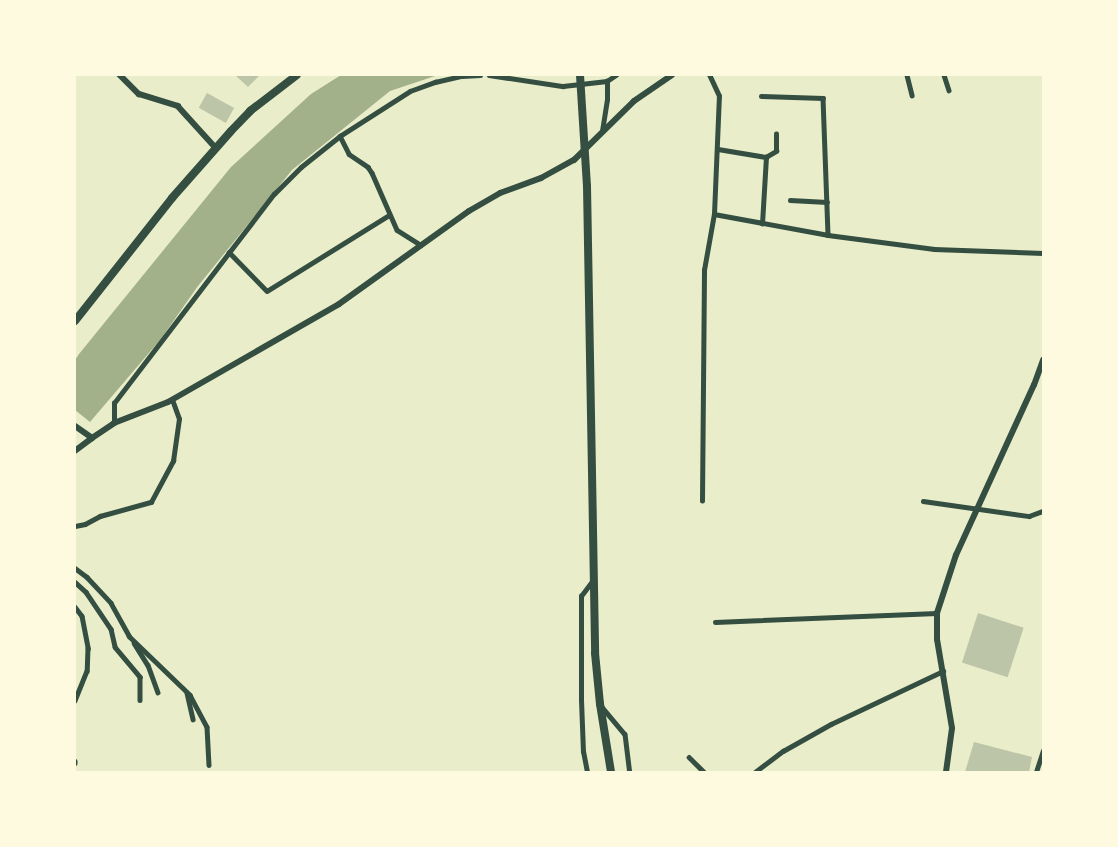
<!DOCTYPE html>
<style>
body{margin:0}
#map{position:relative;width:1118px;height:847px;overflow:hidden;background:#e9edc9;font-family:"Sofia Sans Condensed",sans-serif}
div>[style]{position:absolute}
.water>*{inset:0;background:#a3b18a}
.building>*{inset:0;background:#bcc5a7;transform-origin:0 0}
.minor>*{height:4.5px;margin:-2.25px;padding:0 2.25px;transform-origin:2.25px;border-radius:2.25px;background:#344e41}
.tertiary>*{height:5.5px;margin:-2.75px;padding:0 2.75px;transform-origin:2.75px;border-radius:2.75px;background:#344e41}
.secondary>*{height:6px;margin:-3px;padding:0 3px;transform-origin:3px;border-radius:3px;background:#344e41}
.primary>*{height:8px;margin:-4px;padding:0 4px;transform-origin:4px;border-radius:4px;background:#344e41}
.trunk>*{height:8px;margin:-4px;padding:0 4px;transform-origin:4px;border-radius:4px;background:#344e41}
span{translate:-50% -50%;white-space:nowrap;text-align:center;line-height:1.15;-webkit-text-stroke:4px #fefae0;paint-order:stroke}
.frame{position:absolute;inset:0;border:76px solid #fefae0;pointer-events:none}
</style>
<div id="map">
<div class="water">
<div style="clip-path:polygon(341px 75px,438px 75px,390px 91px,292px 170px,198px 286px,160px 340px,90px 422px,75px 410px,75px 360px,79px 354px,231px 167px,311px 94px)"></div>
</div>
<div class="building">
<div style="clip-path:polygon(235px 75px,260px 75px,248px 87px)"></div>
<div style="left:207px;top:93px;width:31px;height:17px;rotate:29deg"></div>
<div style="left:978px;top:613px;width:48px;height:52px;rotate:18deg"></div>
<div style="clip-path:polygon(974px 742px,1032px 757px,1029px 772px,965px 772px)"></div>
</div>
<div class="minor">
<div style="left:489px;top:75px;width:75px;rotate:8.5deg"></div>
<div style="left:563px;top:86px;width:44px;rotate:-6.5deg"></div>
<div style="left:607px;top:81px;width:11px;rotate:-34deg"></div>
<div style="left:907px;top:75px;width:21px;rotate:76deg"></div>
<div style="left:944px;top:75px;width:16px;rotate:72deg"></div>
<div style="left:761px;top:96px;width:62px;rotate:1.8deg"></div>
<div style="left:823px;top:98px;width:137px;rotate:87.9deg"></div>
<div style="left:602px;top:131px;width:31px;rotate:-81deg"></div>
<div style="left:607px;top:100px;width:19px;rotate:-90deg"></div>
<div style="left:340px;top:136px;width:20px;rotate:63deg"></div>
<div style="left:349px;top:154px;width:23px;rotate:34deg"></div>
<div style="left:368px;top:167px;width:7px;rotate:56deg"></div>
<div style="left:372px;top:173px;width:62px;rotate:66.3deg"></div>
<div style="left:397px;top:230px;width:28px;rotate:32deg"></div>
<div style="left:718px;top:149px;width:49px;rotate:9.5deg"></div>
<div style="left:790px;top:200px;width:37px;rotate:3deg"></div>
<div style="left:714px;top:214px;width:116px;rotate:10.4deg"></div>
<div style="left:828px;top:235px;width:107px;rotate:7.5deg"></div>
<div style="left:934px;top:249px;width:109px;rotate:2.1deg"></div>
<div style="left:762px;top:224px;width:67px;rotate:-86.6deg"></div>
<div style="left:766px;top:157px;width:12px;rotate:-31deg"></div>
<div style="left:776px;top:151px;width:17px;rotate:-90deg"></div>
<div style="left:229px;top:252px;width:54px;rotate:45.7deg"></div>
<div style="left:267px;top:291px;width:144px;rotate:-31.9deg"></div>
<div style="left:114px;top:423px;width:20px;rotate:-90deg"></div>
<div style="left:114px;top:403px;width:263px;rotate:-52.6deg"></div>
<div style="left:274px;top:194px;width:38px;rotate:-45deg"></div>
<div style="left:301px;top:167px;width:50px;rotate:-38.5deg"></div>
<div style="left:340px;top:136px;width:83px;rotate:-32.7deg"></div>
<div style="left:410px;top:91px;width:27px;rotate:-20deg"></div>
<div style="left:435px;top:82px;width:28px;rotate:-13deg"></div>
<div style="left:462px;top:76px;width:18px;rotate:-3deg"></div>
<div style="left:702px;top:501px;width:231px;rotate:-89.5deg"></div>
<div style="left:704px;top:270px;width:57px;rotate:-79.9deg"></div>
<div style="left:714px;top:214px;width:118px;rotate:-87.6deg"></div>
<div style="left:719px;top:96px;width:23px;rotate:-115deg"></div>
<div style="left:923px;top:501px;width:107px;rotate:8.1deg"></div>
<div style="left:1029px;top:516px;width:15px;rotate:-20deg"></div>
<div style="left:75px;top:526px;width:10px;rotate:-11deg"></div>
<div style="left:85px;top:524px;width:17px;rotate:-28deg"></div>
<div style="left:100px;top:516px;width:53px;rotate:-15.4deg"></div>
<div style="left:151px;top:502px;width:47px;rotate:-61.8deg"></div>
<div style="left:173px;top:461px;width:42px;rotate:-81.9deg"></div>
<div style="left:179px;top:419px;width:20px;rotate:-110deg"></div>
<div style="left:75px;top:568px;width:15px;rotate:37deg"></div>
<div style="left:87px;top:577px;width:35px;rotate:47deg"></div>
<div style="left:111px;top:603px;width:38px;rotate:61deg"></div>
<div style="left:129px;top:636px;width:85px;rotate:44deg"></div>
<div style="left:190px;top:695px;width:36px;rotate:62deg"></div>
<div style="left:207px;top:727px;width:38px;rotate:87deg"></div>
<div style="left:75px;top:582px;width:15px;rotate:42deg"></div>
<div style="left:86px;top:592px;width:45px;rotate:56deg"></div>
<div style="left:111px;top:629px;width:18px;rotate:77deg"></div>
<div style="left:115px;top:647px;width:39px;rotate:50deg"></div>
<div style="left:140px;top:677px;width:23px;rotate:90deg"></div>
<div style="left:75px;top:607px;width:11px;rotate:52deg"></div>
<div style="left:82px;top:616px;width:33px;rotate:79deg"></div>
<div style="left:88px;top:648px;width:23px;rotate:92deg"></div>
<div style="left:87px;top:671px;width:32px;rotate:112deg"></div>
<div style="left:715px;top:622px;width:222px;rotate:-2.3deg"></div>
<div style="left:134px;top:643px;width:26px;rotate:58deg"></div>
<div style="left:148px;top:665px;width:29px;rotate:70deg"></div>
<div style="left:187px;top:693px;width:27px;rotate:77deg"></div>
<div style="left:602px;top:707px;width:35px;rotate:50deg"></div>
<div style="left:625px;top:734px;width:38px;rotate:83deg"></div>
<div style="left:689px;top:757px;width:21px;rotate:45deg"></div>
<div style="left:75px;top:761px;width:2px;rotate:90deg"></div>
<div style="left:587px;top:772px;width:20px;rotate:-101deg"></div>
<div style="left:583px;top:752px;width:53px;rotate:-92.2deg"></div>
<div style="left:581px;top:699px;width:103px;rotate:-90deg"></div>
<div style="left:581px;top:596px;width:20px;rotate:-53deg"></div>
<div style="left:755px;top:772px;width:35px;rotate:-37deg"></div>
<div style="left:783px;top:751px;width:55px;rotate:-29.4deg"></div>
<div style="left:831px;top:724px;width:124px;rotate:-25.3deg"></div>
<div style="left:1036px;top:772px;width:22px;rotate:-72deg"></div>
</div>
<div class="tertiary">
<div style="left:120px;top:75px;width:27px;rotate:45deg"></div>
<div style="left:139px;top:94px;width:41px;rotate:17.1deg"></div>
<div style="left:178px;top:106px;width:57px;rotate:47.9deg"></div>
<div style="left:75px;top:451px;width:21px;rotate:-37deg"></div>
</div>
<div class="secondary">
<div style="left:75px;top:426px;width:21px;rotate:35deg"></div>
<div style="left:92px;top:438px;width:27px;rotate:-34deg"></div>
<div style="left:114px;top:423px;width:58px;rotate:-21.3deg"></div>
<div style="left:168px;top:402px;width:197px;rotate:-29.8deg"></div>
<div style="left:339px;top:304px;width:160px;rotate:-35.6deg"></div>
<div style="left:469px;top:211px;width:36px;rotate:-30deg"></div>
<div style="left:500px;top:193px;width:44px;rotate:-20.1deg"></div>
<div style="left:541px;top:178px;width:38px;rotate:-29deg"></div>
<div style="left:574px;top:160px;width:84px;rotate:-44.5deg"></div>
<div style="left:634px;top:101px;width:46px;rotate:-34.4deg"></div>
<div style="left:946px;top:772px;width:44px;rotate:-82.2deg"></div>
<div style="left:952px;top:728px;width:90px;rotate:-99.6deg"></div>
<div style="left:937px;top:639px;width:26px;rotate:-90deg"></div>
<div style="left:937px;top:613px;width:61px;rotate:-71.9deg"></div>
<div style="left:956px;top:555px;width:187px;rotate:-65.4deg"></div>
<div style="left:1034px;top:385px;width:27px;rotate:-70deg"></div>
</div>
<div class="primary">
<div style="left:75px;top:321px;width:157px;rotate:-51.7deg"></div>
<div style="left:172px;top:198px;width:89px;rotate:-48.6deg"></div>
<div style="left:231px;top:131px;width:28px;rotate:-46deg"></div>
<div style="left:250px;top:111px;width:59px;rotate:-37.5deg"></div>
</div>
<div class="trunk">
<div style="left:580px;top:75px;width:111px;rotate:86.4deg"></div>
<div style="left:587px;top:186px;width:467px;rotate:89deg"></div>
<div style="left:595px;top:653px;width:51px;rotate:84.4deg"></div>
<div style="left:600px;top:704px;width:69px;rotate:80.8deg"></div>
</div>
<div class="frame"></div>
</div>
